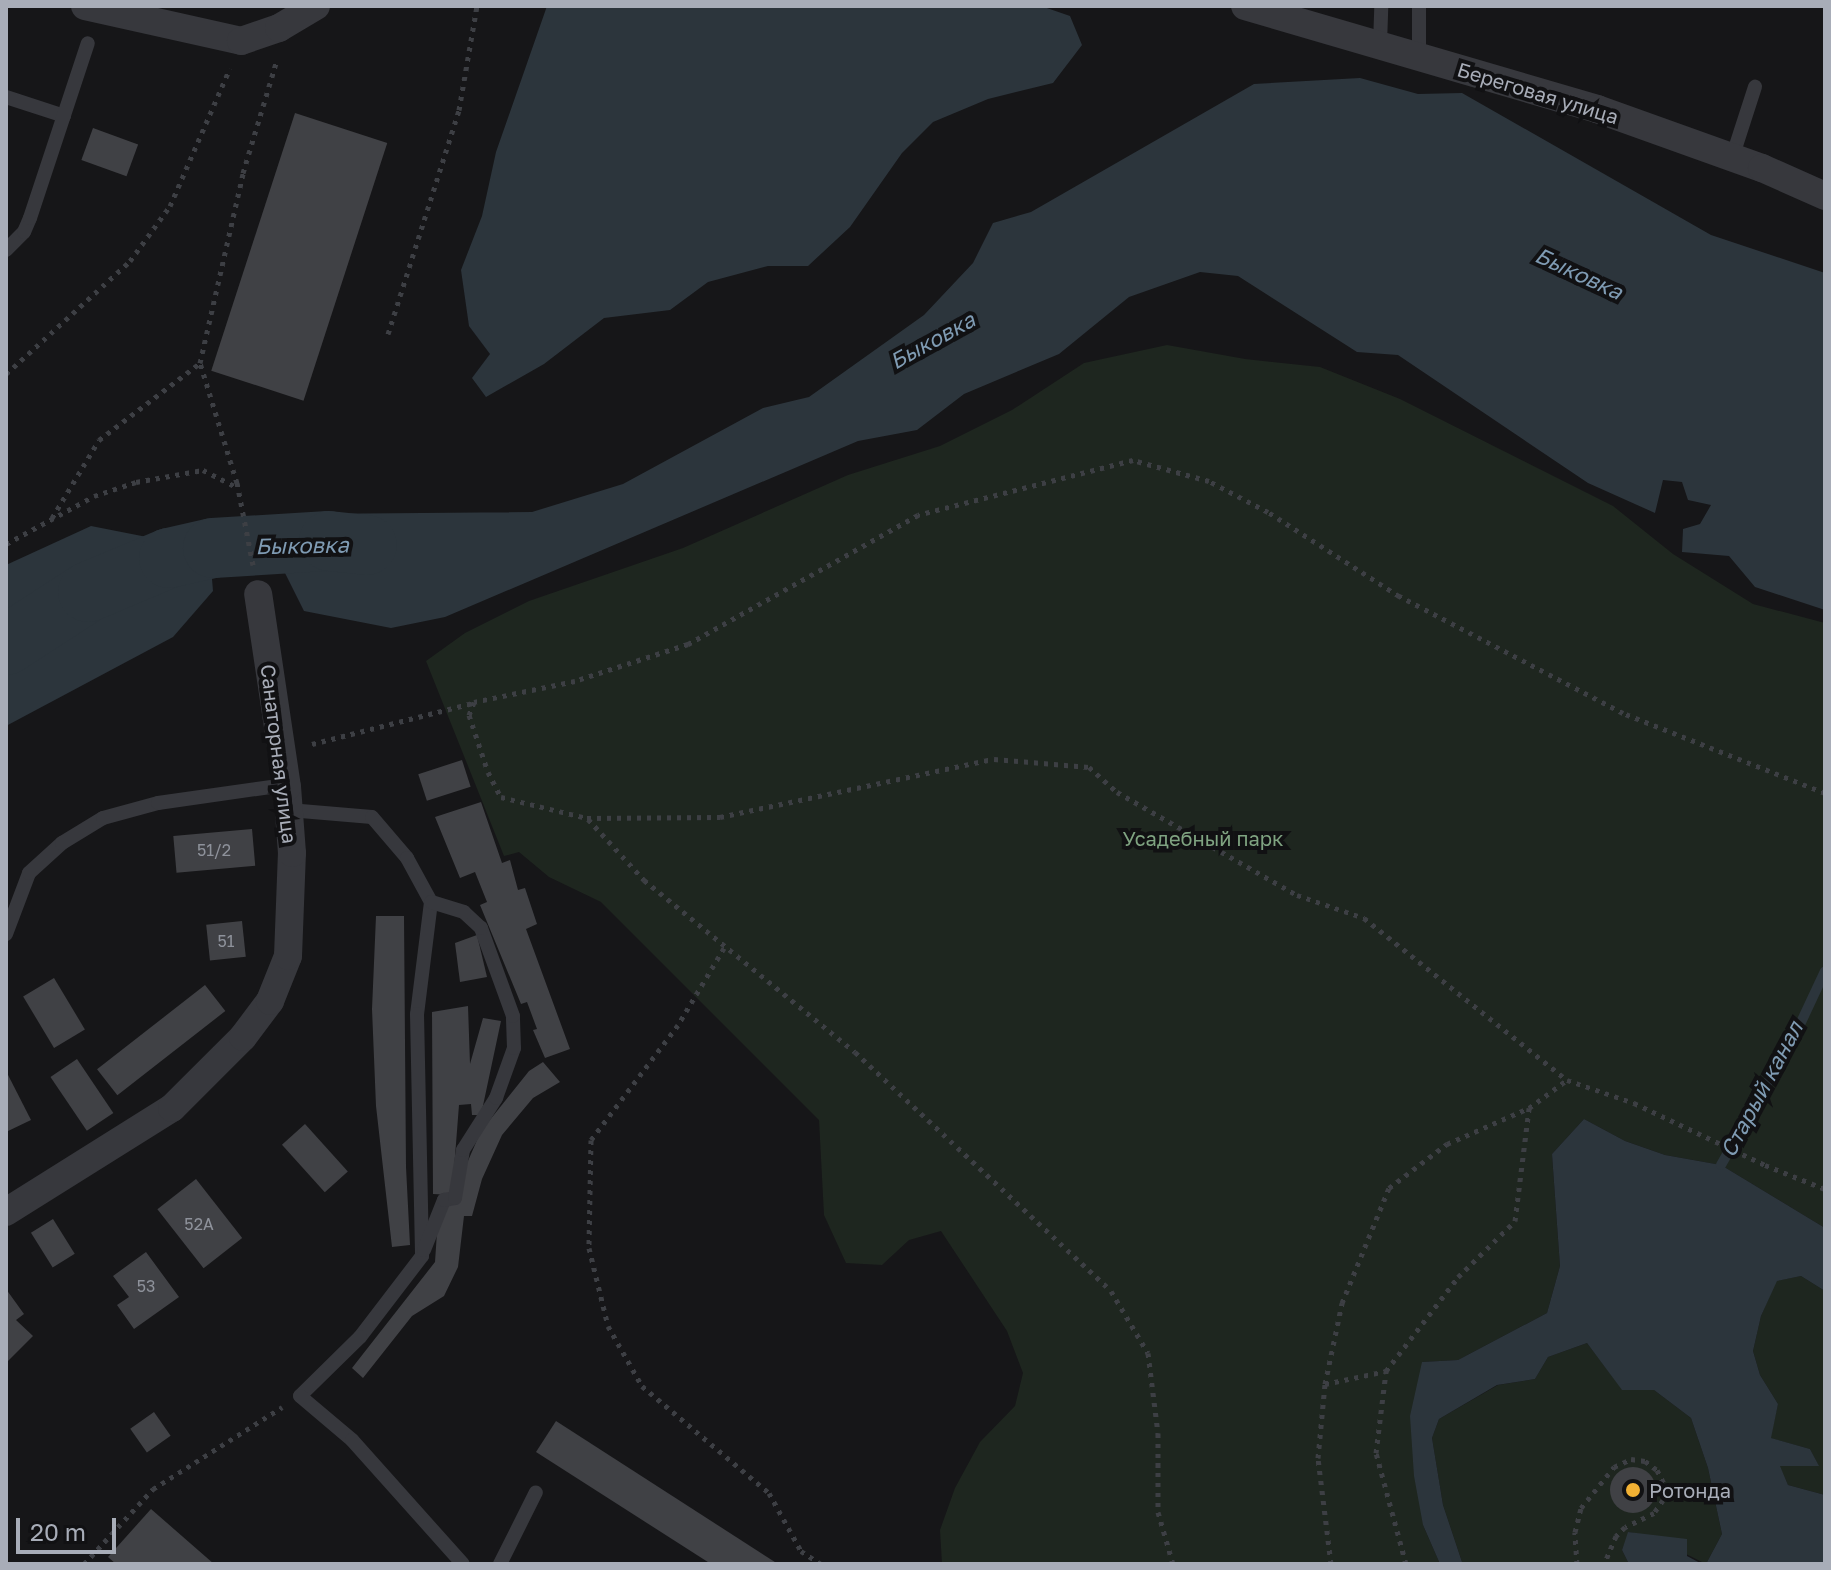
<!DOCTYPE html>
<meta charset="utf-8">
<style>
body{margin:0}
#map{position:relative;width:1831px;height:1570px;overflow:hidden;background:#161618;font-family:"Golos Text",sans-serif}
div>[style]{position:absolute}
.green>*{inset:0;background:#1e261f}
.water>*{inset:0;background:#2c353c}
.stream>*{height:10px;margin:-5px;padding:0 5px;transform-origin:5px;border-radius:5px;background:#2c353c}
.river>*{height:60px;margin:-30px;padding:0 30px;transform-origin:30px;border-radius:30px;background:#2c353c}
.building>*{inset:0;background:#404145;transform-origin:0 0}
.round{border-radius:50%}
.path>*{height:5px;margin-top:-2.5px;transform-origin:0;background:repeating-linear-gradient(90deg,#3d3f44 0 4px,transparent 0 10px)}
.lane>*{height:14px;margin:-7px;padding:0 7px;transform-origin:7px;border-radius:7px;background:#37383d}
.street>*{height:28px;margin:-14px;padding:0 14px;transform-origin:14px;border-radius:14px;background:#37383d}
.dots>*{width:22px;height:22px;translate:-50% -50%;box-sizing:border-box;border:4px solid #111113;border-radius:50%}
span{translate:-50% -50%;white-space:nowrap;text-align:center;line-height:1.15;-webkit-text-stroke:8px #111113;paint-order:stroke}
.number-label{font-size:16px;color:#8e929b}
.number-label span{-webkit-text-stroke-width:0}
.street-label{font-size:20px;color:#a8adb8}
.park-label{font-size:20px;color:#7fa381}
.poi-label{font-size:20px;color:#a8adb8}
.left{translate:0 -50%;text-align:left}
.water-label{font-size:22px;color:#7f9bb3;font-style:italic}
.frame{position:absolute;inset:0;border:8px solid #a8adb8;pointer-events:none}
.scale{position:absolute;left:16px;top:1518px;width:100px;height:36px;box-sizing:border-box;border:4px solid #a8adb8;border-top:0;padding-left:10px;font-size:24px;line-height:28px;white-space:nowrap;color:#a8adb8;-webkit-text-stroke:6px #111113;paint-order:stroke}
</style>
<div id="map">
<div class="green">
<div style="clip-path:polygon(1167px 345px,1245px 359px,1320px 367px,1400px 399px,1613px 506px,1673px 554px,1753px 604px,1825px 623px,1825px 1228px,1721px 1165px,1665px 1155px,1625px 1141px,1584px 1119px,1552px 1154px,1560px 1266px,1547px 1313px,1458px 1360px,1422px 1362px,1423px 1525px,1440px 1564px,942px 1564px,940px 1530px,955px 1488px,980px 1442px,1015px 1406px,1023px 1373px,1007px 1331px,941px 1231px,909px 1240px,882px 1265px,846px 1263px,824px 1215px,819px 1120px,601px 902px,549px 877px,519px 852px,504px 856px,426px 661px,465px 633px,529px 601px,683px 548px,848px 475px,940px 446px,1012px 410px,1084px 363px)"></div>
<div style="clip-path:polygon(1801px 1276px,1825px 1291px,1825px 1495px,1788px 1485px,1779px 1465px,1818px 1465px,1810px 1449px,1770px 1438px,1778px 1404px,1760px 1375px,1753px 1351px,1761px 1316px,1776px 1281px)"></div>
<div style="clip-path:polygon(1587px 1343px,1622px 1389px,1654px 1390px,1691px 1418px,1708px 1468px,1722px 1534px,1706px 1564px,1650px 1536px,1629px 1532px,1622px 1550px,1629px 1564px,1462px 1562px,1443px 1505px,1432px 1438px,1439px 1419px,1498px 1385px,1535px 1379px,1548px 1357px)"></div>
</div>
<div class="water">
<div style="clip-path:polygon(547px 6px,1041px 6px,1070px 16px,1082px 45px,1053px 83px,988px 99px,933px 122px,902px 153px,850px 227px,808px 266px,768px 266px,708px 282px,670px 310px,604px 318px,544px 364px,486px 397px,472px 378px,490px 354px,469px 326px,461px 270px,482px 216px,496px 152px)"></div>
<div style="clip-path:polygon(1360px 78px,1418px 94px,1462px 93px,1711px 235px,1825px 273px,1825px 610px,1755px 587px,1729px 556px,1682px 552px,1683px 529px,1700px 524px,1711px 505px,1688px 500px,1682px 482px,1663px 480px,1655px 513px,1588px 483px,1398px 355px,1357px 352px,1238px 276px,1200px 272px,1129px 297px,1059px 354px,964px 394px,917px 430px,858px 441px,445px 617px,391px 628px,304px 611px,283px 569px,286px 534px,305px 514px,532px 512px,623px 484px,763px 408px,809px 397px,924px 315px,973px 263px,993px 223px,1031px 212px,1254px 84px)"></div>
<div style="clip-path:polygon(91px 526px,152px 538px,211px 567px,213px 591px,173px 637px,6px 726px,6px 565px)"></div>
<div style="clip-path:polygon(1584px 1119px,1625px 1141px,1665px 1155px,1721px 1165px,1825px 1228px,1825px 1291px,1801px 1276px,1777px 1281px,1761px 1316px,1753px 1351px,1760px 1375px,1778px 1404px,1771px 1438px,1810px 1449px,1819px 1466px,1780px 1466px,1788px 1485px,1825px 1495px,1825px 1564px,1706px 1564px,1722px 1534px,1708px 1468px,1691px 1418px,1654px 1390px,1622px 1390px,1587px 1343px,1548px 1357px,1535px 1379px,1497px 1385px,1439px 1419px,1432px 1438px,1443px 1505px,1462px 1562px,1467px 1564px,1440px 1564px,1423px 1525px,1414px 1476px,1410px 1416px,1422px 1362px,1458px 1360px,1547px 1313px,1560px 1266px,1552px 1154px)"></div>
<div style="clip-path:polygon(1628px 1532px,1687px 1539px,1687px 1556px,1702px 1564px,1629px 1564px,1622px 1550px)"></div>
</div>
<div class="stream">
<div style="left:1721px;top:1165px;width:152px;rotate:-60.4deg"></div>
<div style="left:1796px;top:1033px;width:68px;rotate:-64.9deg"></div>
</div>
<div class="river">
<div style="left:6px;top:645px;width:98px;rotate:-32.9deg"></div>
<div style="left:88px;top:592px;width:88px;rotate:-22.8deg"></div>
<div style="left:169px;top:558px;width:45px;rotate:-12.8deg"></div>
<div style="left:213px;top:548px;width:116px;rotate:-3.5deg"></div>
<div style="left:329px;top:541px;width:38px;rotate:6deg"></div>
</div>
<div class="building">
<div style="left:295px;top:113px;width:97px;height:271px;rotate:18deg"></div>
<div style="left:93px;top:128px;width:48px;height:34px;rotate:20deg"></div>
<div style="left:462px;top:760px;width:28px;height:46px;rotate:72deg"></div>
<div style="clip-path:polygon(481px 802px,502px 863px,510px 860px,518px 890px,525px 888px,537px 924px,526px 929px,570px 1049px,545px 1058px,533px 1030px,537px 1029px,527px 1002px,521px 1004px,480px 905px,487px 902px,475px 872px,460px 878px,435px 817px)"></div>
<div style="left:252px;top:829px;width:37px;height:79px;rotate:85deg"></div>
<div style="clip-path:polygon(376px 916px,404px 916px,406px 1167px,410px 1245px,392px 1247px,376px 1106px,372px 1009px)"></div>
<div style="left:242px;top:921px;width:36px;height:36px;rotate:84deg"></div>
<div style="clip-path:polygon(477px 935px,487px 977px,460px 982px,455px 943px)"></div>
<div style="left:54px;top:978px;width:60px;height:36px;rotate:59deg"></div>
<div style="left:205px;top:985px;width:33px;height:137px;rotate:52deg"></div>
<div style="clip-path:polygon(468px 1006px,470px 1064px,483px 1018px,501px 1021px,481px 1115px,472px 1115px,471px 1104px,459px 1105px,452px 1195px,433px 1194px,432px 1012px)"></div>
<div style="left:77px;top:1059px;width:65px;height:32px;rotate:56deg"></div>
<div style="clip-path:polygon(543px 1062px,560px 1082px,533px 1098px,502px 1135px,482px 1179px,472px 1216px,464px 1216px,458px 1267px,444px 1296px,412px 1316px,363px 1378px,352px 1368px,435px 1262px,437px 1232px,481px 1131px,529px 1071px)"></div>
<div style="clip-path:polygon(6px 1071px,31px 1120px,6px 1132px)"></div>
<div style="left:305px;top:1124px;width:64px;height:31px;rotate:48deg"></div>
<div style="left:196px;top:1179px;width:75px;height:49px;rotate:52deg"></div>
<div style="left:53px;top:1219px;width:41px;height:26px;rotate:58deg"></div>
<div style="clip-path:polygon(146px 1252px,179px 1297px,134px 1329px,117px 1305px,129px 1297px,113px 1276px)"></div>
<div style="clip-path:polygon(6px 1289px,24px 1314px,16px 1320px,33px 1336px,6px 1363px)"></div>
<div style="left:154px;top:1412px;width:29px;height:29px;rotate:55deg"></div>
<div style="clip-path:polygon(556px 1421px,778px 1564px,711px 1564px,536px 1452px)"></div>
<div class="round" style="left:1610px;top:1467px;width:46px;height:46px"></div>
<div style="clip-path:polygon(151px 1509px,214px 1564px,116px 1564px,108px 1557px)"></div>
</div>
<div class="path">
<div style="left:388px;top:334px;width:235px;rotate:-72.4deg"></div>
<div style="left:459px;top:110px;width:106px;rotate:-80.2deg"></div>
<div style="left:6px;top:374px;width:168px;rotate:-42.3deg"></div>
<div style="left:130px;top:261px;width:68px;rotate:-54deg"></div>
<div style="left:170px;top:206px;width:150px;rotate:-66.5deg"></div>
<div style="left:52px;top:518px;width:91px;rotate:-58.9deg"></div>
<div style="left:99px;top:440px;width:127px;rotate:-37.3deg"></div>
<div style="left:6px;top:544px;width:100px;rotate:-28.6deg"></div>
<div style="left:94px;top:496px;width:44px;rotate:-18.4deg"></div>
<div style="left:136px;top:482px;width:68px;rotate:-10.2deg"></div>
<div style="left:203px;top:470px;width:38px;rotate:27deg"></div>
<div style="left:253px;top:565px;width:84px;rotate:-101deg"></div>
<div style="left:237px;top:483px;width:126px;rotate:-107.1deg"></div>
<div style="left:200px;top:363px;width:195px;rotate:-77.2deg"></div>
<div style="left:243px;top:173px;width:118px;rotate:-73.3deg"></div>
<div style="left:312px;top:744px;width:166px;rotate:-14.3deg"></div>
<div style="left:1825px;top:793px;width:217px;rotate:-158.4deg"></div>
<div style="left:1623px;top:713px;width:253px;rotate:-152.4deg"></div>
<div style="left:1399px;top:596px;width:156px;rotate:-147.3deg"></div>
<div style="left:1268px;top:512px;width:67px;rotate:-152.3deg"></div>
<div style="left:1209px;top:481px;width:79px;rotate:-164.6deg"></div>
<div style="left:1133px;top:460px;width:222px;rotate:165.7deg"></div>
<div style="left:918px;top:515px;width:264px;rotate:150.7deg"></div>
<div style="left:688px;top:644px;width:119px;rotate:161.9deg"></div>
<div style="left:575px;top:681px;width:103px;rotate:168.3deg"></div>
<div style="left:474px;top:702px;width:14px;rotate:111deg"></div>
<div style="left:469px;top:715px;width:60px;rotate:71.6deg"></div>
<div style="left:488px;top:772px;width:28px;rotate:63deg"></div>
<div style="left:501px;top:797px;width:89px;rotate:13.7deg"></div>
<div style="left:587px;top:818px;width:133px;rotate:-0.4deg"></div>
<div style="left:720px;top:817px;width:280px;rotate:-12deg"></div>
<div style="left:994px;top:759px;width:95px;rotate:4.8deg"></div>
<div style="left:1089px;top:767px;width:38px;rotate:42deg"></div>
<div style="left:1117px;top:792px;width:207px;rotate:29.8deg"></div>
<div style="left:1297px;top:895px;width:71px;rotate:18.9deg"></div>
<div style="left:1364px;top:918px;width:260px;rotate:38.6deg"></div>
<div style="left:1567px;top:1080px;width:71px;rotate:18.9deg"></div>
<div style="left:1634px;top:1103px;width:145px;rotate:25.3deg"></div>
<div style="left:1765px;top:1165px;width:65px;rotate:21.8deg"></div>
<div style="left:588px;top:819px;width:83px;rotate:47.4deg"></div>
<div style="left:644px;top:880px;width:272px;rotate:39.2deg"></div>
<div style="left:855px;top:1052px;width:350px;rotate:43deg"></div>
<div style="left:1111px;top:1291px;width:72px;rotate:59.2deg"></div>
<div style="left:1148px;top:1353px;width:81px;rotate:82.9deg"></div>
<div style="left:1158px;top:1433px;width:79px;rotate:90deg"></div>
<div style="left:1158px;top:1512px;width:54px;rotate:73.9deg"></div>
<div style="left:724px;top:948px;width:90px;rotate:120.9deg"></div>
<div style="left:678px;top:1025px;width:144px;rotate:127.1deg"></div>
<div style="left:591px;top:1140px;width:108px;rotate:91.1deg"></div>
<div style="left:589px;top:1248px;width:80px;rotate:76.3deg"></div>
<div style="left:608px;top:1326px;width:69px;rotate:60.5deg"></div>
<div style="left:642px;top:1386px;width:166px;rotate:40.1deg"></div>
<div style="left:769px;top:1493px;width:66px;rotate:61.1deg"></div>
<div style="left:801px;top:1551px;width:24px;rotate:33deg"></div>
<div style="left:1325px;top:1384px;width:62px;rotate:-12deg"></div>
<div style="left:84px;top:1564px;width:102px;rotate:-47.4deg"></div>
<div style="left:153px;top:1489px;width:153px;rotate:-32.4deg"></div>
<div style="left:1331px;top:1564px;width:107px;rotate:-97deg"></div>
<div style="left:1318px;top:1458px;width:74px;rotate:-84.6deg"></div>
<div style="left:1325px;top:1384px;width:83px;rotate:-78.1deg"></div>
<div style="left:1342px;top:1303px;width:124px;rotate:-67.8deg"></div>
<div style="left:1389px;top:1188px;width:73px;rotate:-37.2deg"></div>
<div style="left:1447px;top:1144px;width:90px;rotate:-23.7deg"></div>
<div style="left:1529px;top:1108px;width:47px;rotate:-36.4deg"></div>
<div style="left:1406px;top:1564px;width:115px;rotate:-105.1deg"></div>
<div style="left:1376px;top:1453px;width:83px;rotate:-83deg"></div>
<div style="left:1386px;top:1371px;width:118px;rotate:-52.5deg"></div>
<div style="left:1458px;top:1277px;width:80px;rotate:-44.5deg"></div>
<div style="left:1515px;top:1221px;width:114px;rotate:-82.9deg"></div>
<div style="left:1577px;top:1564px;width:32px;rotate:-94deg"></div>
<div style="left:1575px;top:1532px;width:25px;rotate:-76deg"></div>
<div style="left:1581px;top:1508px;width:53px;rotate:-51.2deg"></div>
<div style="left:1614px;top:1467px;width:19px;rotate:-25deg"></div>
<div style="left:1631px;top:1459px;width:14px;rotate:8deg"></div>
<div style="left:1645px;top:1461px;width:15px;rotate:37deg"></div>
<div style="left:1657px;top:1470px;width:16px;rotate:63deg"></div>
<div style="left:1664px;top:1484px;width:16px;rotate:94deg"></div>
<div style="left:1663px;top:1500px;width:16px;rotate:125deg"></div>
<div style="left:1654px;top:1513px;width:32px;rotate:154deg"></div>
<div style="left:1625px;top:1527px;width:13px;rotate:135deg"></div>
<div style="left:1616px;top:1536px;width:30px;rotate:113deg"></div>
</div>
<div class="lane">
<div style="left:1419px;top:6px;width:50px;rotate:90deg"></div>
<div style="left:1380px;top:44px;width:38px;rotate:-88deg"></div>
<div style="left:6px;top:97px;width:61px;rotate:18.1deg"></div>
<div style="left:1732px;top:158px;width:75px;rotate:-72.1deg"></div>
<div style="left:6px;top:250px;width:25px;rotate:-45deg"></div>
<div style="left:24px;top:232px;width:15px;rotate:-67deg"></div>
<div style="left:30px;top:218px;width:184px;rotate:-71.7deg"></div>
<div style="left:289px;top:810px;width:83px;rotate:4.8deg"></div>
<div style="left:372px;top:817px;width:54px;rotate:49.5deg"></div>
<div style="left:407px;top:858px;width:50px;rotate:61.4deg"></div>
<div style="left:431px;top:902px;width:113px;rotate:97.1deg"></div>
<div style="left:417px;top:1014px;width:242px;rotate:88.8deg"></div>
<div style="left:422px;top:1256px;width:102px;rotate:127.4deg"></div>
<div style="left:360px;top:1337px;width:84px;rotate:135.5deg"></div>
<div style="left:300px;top:1396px;width:68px;rotate:40.2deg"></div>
<div style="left:352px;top:1440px;width:166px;rotate:48.2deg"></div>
<div style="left:6px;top:934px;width:65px;rotate:-69.3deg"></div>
<div style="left:29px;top:873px;width:45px;rotate:-42.3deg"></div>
<div style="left:62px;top:843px;width:48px;rotate:-31.4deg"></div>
<div style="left:103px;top:818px;width:57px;rotate:-15.3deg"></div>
<div style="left:158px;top:803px;width:120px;rotate:-8.1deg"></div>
<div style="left:424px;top:1250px;width:54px;rotate:-68.2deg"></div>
<div style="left:444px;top:1200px;width:11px;rotate:-10deg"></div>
<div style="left:455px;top:1198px;width:49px;rotate:-80.5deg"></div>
<div style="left:463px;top:1150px;width:62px;rotate:-57.6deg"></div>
<div style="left:496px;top:1098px;width:53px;rotate:-70.2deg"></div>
<div style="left:514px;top:1048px;width:32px;rotate:-92deg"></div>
<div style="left:513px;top:1016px;width:94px;rotate:-110deg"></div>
<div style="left:481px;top:928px;width:23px;rotate:-137deg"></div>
<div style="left:464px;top:912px;width:34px;rotate:-163deg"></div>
<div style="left:500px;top:1564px;width:80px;rotate:-63.4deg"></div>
</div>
<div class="street">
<div style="left:85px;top:6px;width:160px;rotate:12.6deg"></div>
<div style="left:241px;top:41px;width:40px;rotate:-18.9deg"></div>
<div style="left:279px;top:28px;width:43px;rotate:-30.7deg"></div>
<div style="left:1245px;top:6px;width:367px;rotate:16.3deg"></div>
<div style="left:1597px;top:109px;width:175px;rotate:19.7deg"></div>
<div style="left:1762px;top:168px;width:69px;rotate:24deg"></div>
<div style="left:6px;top:1212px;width:196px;rotate:-32.1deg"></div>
<div style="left:172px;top:1108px;width:100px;rotate:-45deg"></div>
<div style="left:243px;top:1037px;width:45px;rotate:-53.1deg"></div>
<div style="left:270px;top:1001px;width:48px;rotate:-68.2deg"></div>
<div style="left:288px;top:956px;width:103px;rotate:-87.8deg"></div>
<div style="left:292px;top:853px;width:66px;rotate:-94.3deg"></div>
<div style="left:287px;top:787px;width:195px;rotate:-98.5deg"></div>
</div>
<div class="dots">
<div style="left:1633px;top:1490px;background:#f2b134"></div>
</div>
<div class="number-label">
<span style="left:214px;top:850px">51/2</span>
<span style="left:226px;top:941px">51</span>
<span style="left:199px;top:1224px">52А</span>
<span style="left:146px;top:1286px">53</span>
</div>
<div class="street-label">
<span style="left:1538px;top:93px;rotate:17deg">Береговая улица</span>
<span style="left:279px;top:754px;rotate:83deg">Санаторная улица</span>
</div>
<div class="park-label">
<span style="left:1203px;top:838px">Усадебный парк</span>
</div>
<div class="poi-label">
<span class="left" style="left:1649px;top:1490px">Ротонда</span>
</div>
<div class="water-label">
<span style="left:1579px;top:273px;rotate:25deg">Быковка</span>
<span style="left:932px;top:340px;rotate:-29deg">Быковка</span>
<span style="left:302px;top:545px;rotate:-1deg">Быковка</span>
<span style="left:1761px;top:1089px;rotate:-62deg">Старый канал</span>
</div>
<div class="frame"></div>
<div class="scale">20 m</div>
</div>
